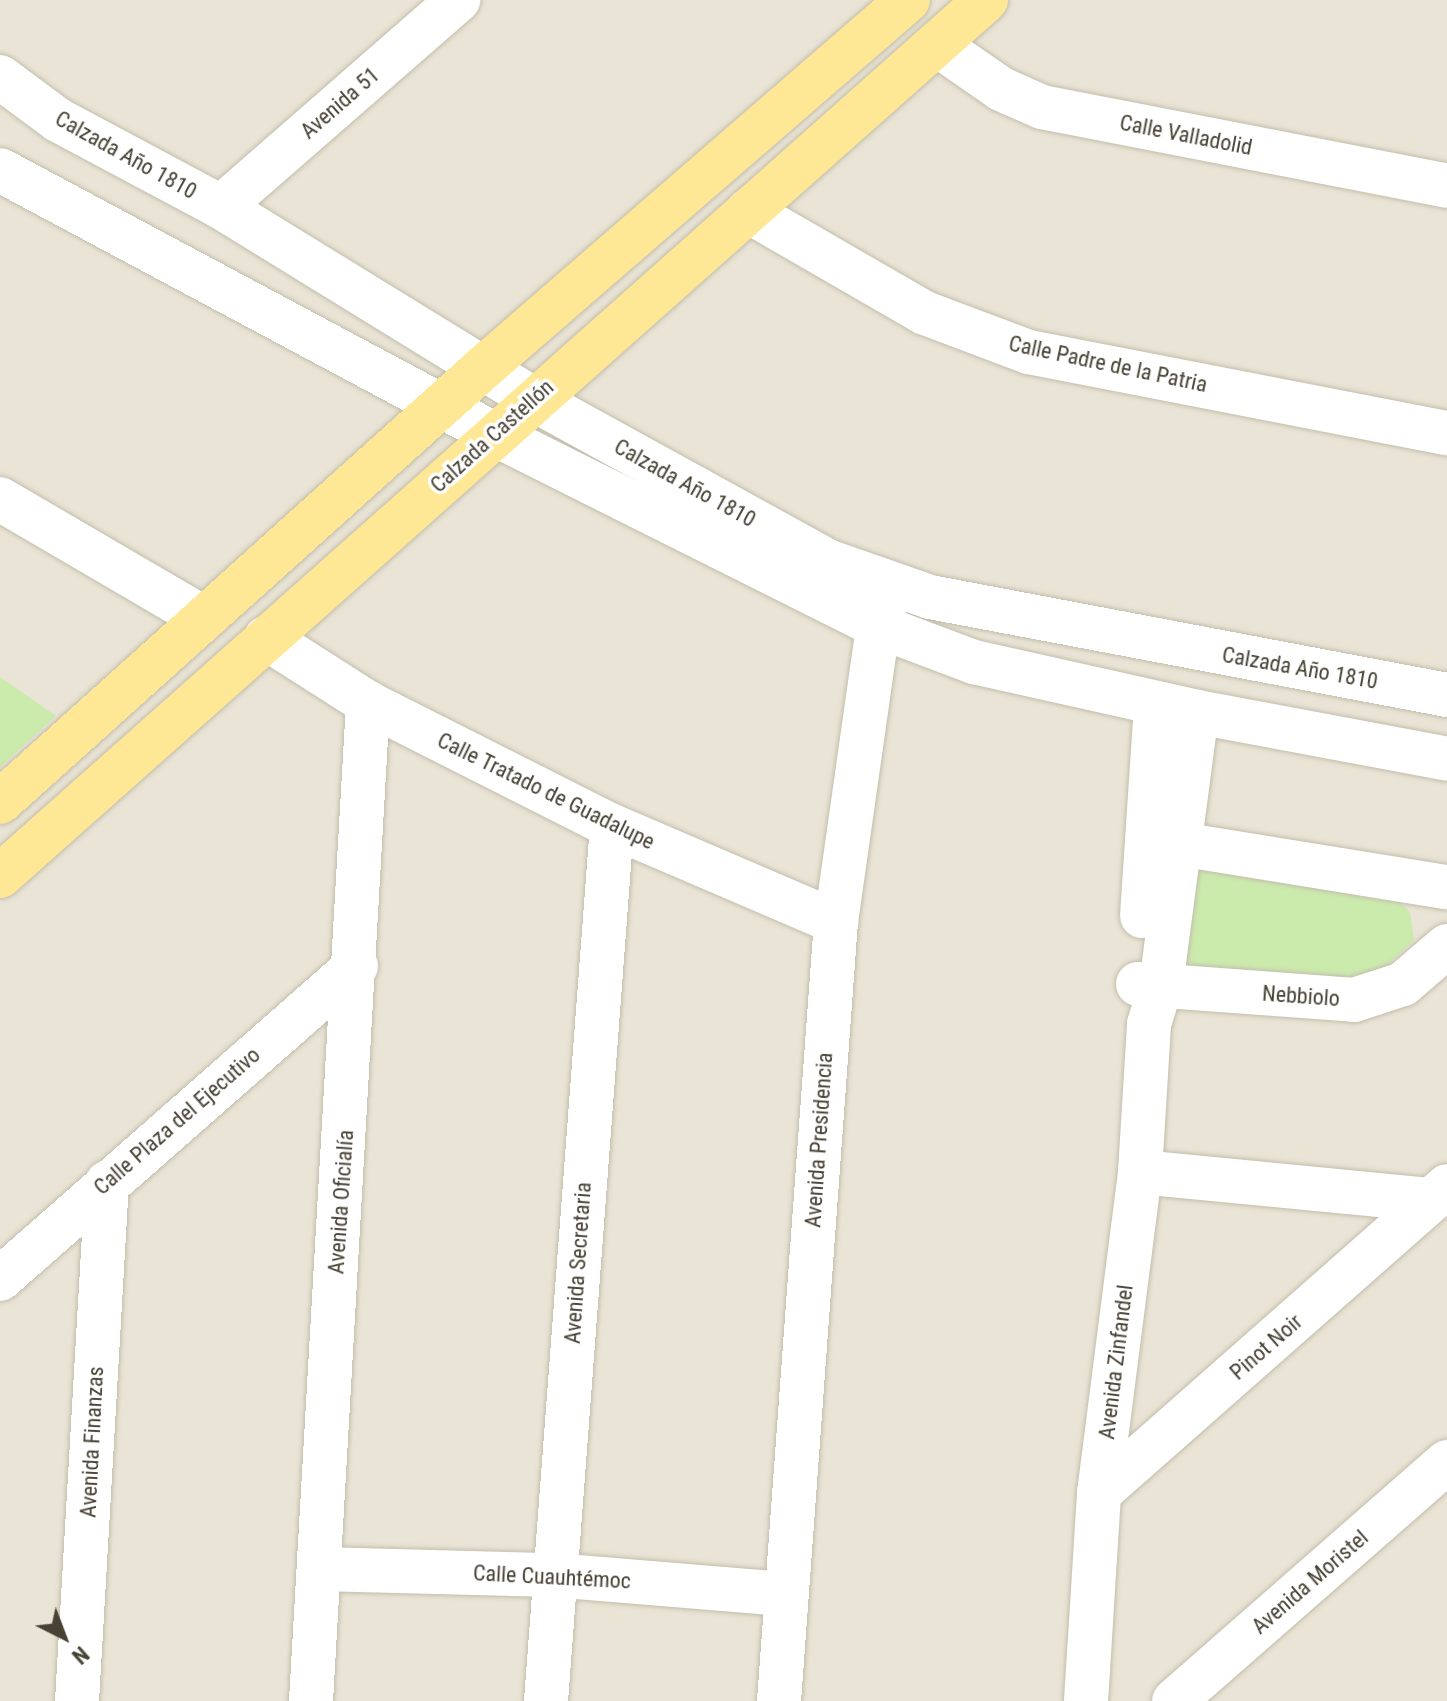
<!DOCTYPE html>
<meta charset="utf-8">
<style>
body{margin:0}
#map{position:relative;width:1447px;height:1701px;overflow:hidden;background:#f4f1e7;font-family:"Roboto Condensed",sans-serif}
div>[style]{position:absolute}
.residential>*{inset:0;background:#e9e4d5;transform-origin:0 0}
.green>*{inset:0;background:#cbebad}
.roads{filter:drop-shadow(0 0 2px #c3bdac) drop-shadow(0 0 2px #c3bdac)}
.minor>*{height:44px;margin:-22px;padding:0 22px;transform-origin:22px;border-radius:22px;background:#fff}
.major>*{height:44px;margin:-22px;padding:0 22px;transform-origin:22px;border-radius:22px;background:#ffe895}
span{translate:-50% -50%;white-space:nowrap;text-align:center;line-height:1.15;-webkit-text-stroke:7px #fff;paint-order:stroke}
.street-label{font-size:22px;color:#484235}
.north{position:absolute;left:24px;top:1597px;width:80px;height:80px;-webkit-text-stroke:6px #fff;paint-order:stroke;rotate:138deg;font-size:22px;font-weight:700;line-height:32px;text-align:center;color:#484235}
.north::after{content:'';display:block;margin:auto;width:28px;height:36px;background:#484235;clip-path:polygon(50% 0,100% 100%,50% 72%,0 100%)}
</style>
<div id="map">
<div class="residential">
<div style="left:0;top:0;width:1447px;height:1701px"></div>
</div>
<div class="green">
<div style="clip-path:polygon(0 677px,56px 716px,0 767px)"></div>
<div style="clip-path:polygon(1182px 865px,1401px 903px,1410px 912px,1414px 940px,1366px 985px,1186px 972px)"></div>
</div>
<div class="roads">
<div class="minor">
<div style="left:939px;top:46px;width:75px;rotate:34.7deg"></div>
<div style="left:1001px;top:89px;width:45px;rotate:23.7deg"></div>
<div style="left:1042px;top:107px;width:413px;rotate:11deg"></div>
<div style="left:0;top:77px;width:72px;rotate:36.6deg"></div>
<div style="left:58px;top:120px;width:185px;rotate:28.1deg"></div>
<div style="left:221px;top:207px;width:366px;rotate:31.6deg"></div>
<div style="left:533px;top:399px;width:339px;rotate:28.8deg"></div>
<div style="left:830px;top:562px;width:106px;rotate:19.3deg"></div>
<div style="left:930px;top:597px;width:526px;rotate:10.73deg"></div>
<div style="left:0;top:170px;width:560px;rotate:28.12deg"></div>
<div style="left:494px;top:434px;width:429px;rotate:26.6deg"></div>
<div style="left:878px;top:626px;width:103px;rotate:20.6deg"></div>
<div style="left:974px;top:662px;width:229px;rotate:12.6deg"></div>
<div style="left:1197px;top:712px;width:254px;rotate:10.6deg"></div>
<div style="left:221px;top:207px;width:315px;rotate:-41.1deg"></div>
<div style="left:748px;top:211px;width:204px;rotate:30deg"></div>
<div style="left:925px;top:313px;width:111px;rotate:20.6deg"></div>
<div style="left:1029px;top:352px;width:426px;rotate:11deg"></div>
<div style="left:0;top:499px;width:236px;rotate:30.3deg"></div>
<div style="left:266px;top:638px;width:121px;rotate:32.5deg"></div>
<div style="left:368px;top:703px;width:273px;rotate:26.8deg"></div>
<div style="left:612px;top:826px;width:244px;rotate:23.2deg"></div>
<div style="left:1149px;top:839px;width:302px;rotate:9.2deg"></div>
<div style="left:1142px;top:916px;width:213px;rotate:-86.2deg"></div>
<div style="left:1138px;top:984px;width:217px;rotate:4.2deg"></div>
<div style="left:1354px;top:1000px;width:52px;rotate:-18.1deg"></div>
<div style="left:1403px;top:984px;width:58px;rotate:-40.8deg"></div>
<div style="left:1140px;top:1172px;width:293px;rotate:5.5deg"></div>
<div style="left:0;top:1279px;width:474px;rotate:-41.3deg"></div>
<div style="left:1099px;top:1493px;width:464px;rotate:-41.4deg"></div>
<div style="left:319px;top:1569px;width:234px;rotate:1.5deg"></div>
<div style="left:553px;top:1575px;width:232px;rotate:4.7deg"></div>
<div style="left:77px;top:1701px;width:519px;rotate:-86.69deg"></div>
<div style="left:311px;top:1701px;width:1000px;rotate:-86.73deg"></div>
<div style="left:546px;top:1701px;width:877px;rotate:-85.69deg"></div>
<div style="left:779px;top:1701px;width:781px;rotate:-85.82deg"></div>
<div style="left:836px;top:922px;width:299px;rotate:-81.9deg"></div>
<div style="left:878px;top:626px;width:29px;rotate:-72deg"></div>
<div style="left:1086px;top:1701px;width:208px;rotate:-86.4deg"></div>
<div style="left:1099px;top:1493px;width:324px;rotate:-82.7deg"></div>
<div style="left:1140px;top:1172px;width:148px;rotate:-86.5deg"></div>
<div style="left:1149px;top:1024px;width:41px;rotate:-72.9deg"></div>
<div style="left:1161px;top:985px;width:275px;rotate:-82.5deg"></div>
<div style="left:1174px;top:1701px;width:363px;rotate:-41.2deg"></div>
</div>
<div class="major">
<div style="left:0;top:802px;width:649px;rotate:-41.94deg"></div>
<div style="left:483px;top:368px;width:562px;rotate:-40.89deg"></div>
<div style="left:0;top:876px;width:1319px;rotate:-41.62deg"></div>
</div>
</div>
<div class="street-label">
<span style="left:340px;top:103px;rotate:-41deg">Avenida 51</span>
<span style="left:1186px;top:135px;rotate:11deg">Calle Valladolid</span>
<span style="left:126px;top:155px;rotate:29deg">Calzada Año 1810</span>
<span style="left:1108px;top:364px;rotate:12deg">Calle Padre de la Patria</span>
<span style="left:492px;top:436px;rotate:-42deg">Calzada Castellón</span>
<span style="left:685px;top:483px;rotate:29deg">Calzada Año 1810</span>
<span style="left:1300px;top:668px;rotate:10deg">Calzada Año 1810</span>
<span style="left:546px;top:791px;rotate:26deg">Calle Tratado de Guadalupe</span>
<span style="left:1301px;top:996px;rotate:4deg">Nebbiolo</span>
<span style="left:177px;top:1121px;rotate:-41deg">Calle Plaza del Ejecutivo</span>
<span style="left:819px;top:1140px;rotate:-86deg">Avenida Presidencia</span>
<span style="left:341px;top:1202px;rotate:-86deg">Avenida Oficialía</span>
<span style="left:578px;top:1263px;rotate:-86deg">Avenida Secretaria</span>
<span style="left:1266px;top:1347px;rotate:-41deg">Pinot Noir</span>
<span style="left:1116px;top:1362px;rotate:-83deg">Avenida Zinfandel</span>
<span style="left:92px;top:1442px;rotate:-87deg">Avenida Finanzas</span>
<span style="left:552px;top:1577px;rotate:3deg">Calle Cuauhtémoc</span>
<span style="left:1310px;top:1582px;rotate:-41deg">Avenida Moristel</span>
</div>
<div class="north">N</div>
</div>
